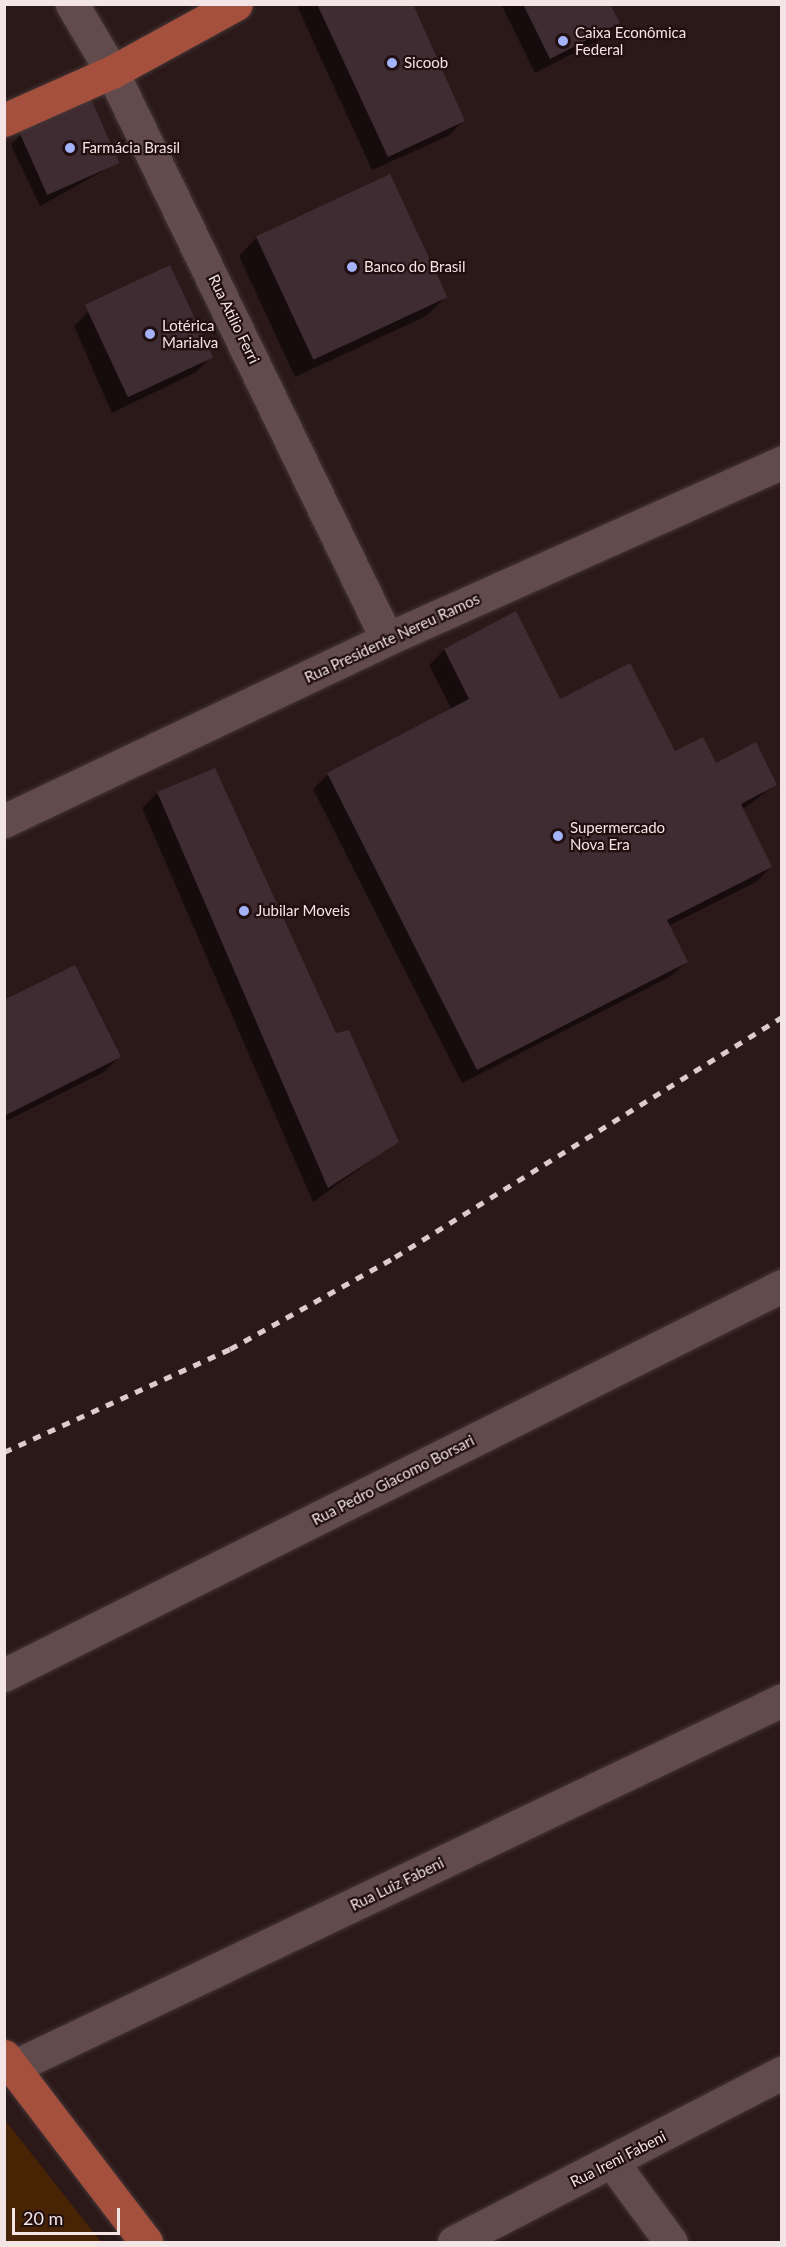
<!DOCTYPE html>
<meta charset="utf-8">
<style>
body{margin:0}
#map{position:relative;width:786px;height:2247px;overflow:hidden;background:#2b1819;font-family:Lato,sans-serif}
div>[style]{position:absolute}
.green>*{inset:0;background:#492404}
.shadow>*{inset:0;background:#0007}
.building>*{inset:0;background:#3f2b32;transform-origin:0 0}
.roads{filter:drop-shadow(0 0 2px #443536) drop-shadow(0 0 2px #443536)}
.minor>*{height:33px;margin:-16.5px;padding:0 16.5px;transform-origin:16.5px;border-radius:16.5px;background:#624b4c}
.major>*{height:33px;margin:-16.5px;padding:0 16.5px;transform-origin:16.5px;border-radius:16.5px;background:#a4503d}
.rail>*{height:4.5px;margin-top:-2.25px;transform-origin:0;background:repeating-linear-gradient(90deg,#dccccd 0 8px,transparent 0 16px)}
.dots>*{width:16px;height:16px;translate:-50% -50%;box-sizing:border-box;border:3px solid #210f10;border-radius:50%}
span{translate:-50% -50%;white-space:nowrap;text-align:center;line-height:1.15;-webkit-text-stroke:4.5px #210f10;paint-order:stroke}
.poi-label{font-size:15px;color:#f3e4e5}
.left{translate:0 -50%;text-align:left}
.street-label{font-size:15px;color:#f3e4e5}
.frame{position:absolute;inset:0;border:6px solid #f3e4e5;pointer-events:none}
.scale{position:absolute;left:12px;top:2208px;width:108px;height:27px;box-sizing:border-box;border:3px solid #f3e4e5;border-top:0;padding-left:8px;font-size:18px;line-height:21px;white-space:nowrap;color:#f3e4e5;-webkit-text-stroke:4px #210f10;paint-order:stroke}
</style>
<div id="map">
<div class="green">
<div style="clip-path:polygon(5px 2120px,101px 2242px,5px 2242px)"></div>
</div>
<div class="shadow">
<div style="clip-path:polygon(301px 4px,411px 4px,463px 121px,448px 136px,372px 170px,298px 8px)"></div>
<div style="clip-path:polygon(501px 4px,608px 4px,618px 23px,603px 38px,535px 73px)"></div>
<div style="clip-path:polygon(21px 134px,119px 162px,40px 206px,11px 145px)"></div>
<div style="clip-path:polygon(257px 237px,445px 298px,426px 316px,295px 377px,239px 256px)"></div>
<div style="clip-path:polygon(89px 311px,211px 357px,196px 372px,112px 413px,74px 326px)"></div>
<div style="clip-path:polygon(516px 613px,560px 701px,674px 753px,775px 785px,742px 810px,771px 867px,756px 882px,668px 926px,686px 962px,671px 976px,462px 1083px,313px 789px,328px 774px,452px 710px,429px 665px,444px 650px)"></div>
<div style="clip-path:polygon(214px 770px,335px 1035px,398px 1141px,313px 1202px,142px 808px,157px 793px)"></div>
<div style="clip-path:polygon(4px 1002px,119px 1057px,104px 1072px,4px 1122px)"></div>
</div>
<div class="building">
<div style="clip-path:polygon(317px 4px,413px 4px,465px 121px,388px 157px)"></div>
<div style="clip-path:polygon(523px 4px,610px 4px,620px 23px,550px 59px)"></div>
<div style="left:91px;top:99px;width:70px;height:79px;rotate:66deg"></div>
<div style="left:390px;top:174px;width:136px;height:148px;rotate:65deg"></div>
<div style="left:170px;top:265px;width:102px;height:94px;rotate:65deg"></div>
<div style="clip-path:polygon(516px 611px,560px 699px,630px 663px,675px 751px,703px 737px,716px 763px,756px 742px,777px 785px,741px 804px,772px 867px,667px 920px,688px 962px,477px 1070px,327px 773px,469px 699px,444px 649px)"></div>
<div style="clip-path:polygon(215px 768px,336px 1033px,349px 1030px,399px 1142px,328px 1188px,157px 792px)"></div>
<div style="clip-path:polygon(75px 965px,121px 1057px,4px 1116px,4px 1000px)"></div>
</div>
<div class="roads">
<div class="minor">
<div style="left:72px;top:4px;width:79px;rotate:59.5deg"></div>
<div style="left:112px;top:72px;width:630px;rotate:64.13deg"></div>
<div style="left:4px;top:821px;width:424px;rotate:-25.4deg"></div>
<div style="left:387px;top:639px;width:433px;rotate:-24.1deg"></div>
<div style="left:4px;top:1675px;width:870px;rotate:-26.57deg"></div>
<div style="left:13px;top:2067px;width:852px;rotate:-25.51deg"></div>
<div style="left:612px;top:2162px;width:99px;rotate:53.6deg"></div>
<div style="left:454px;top:2242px;width:369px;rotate:-27.3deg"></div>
</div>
<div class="major">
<div style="left:4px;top:120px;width:118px;rotate:-24deg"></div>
<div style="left:112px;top:72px;width:141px;rotate:-28.7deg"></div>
<div style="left:4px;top:2056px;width:234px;rotate:52.6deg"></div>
</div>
</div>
<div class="rail">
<div style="left:4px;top:1452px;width:248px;rotate:-24.5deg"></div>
<div style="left:230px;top:1349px;width:189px;rotate:-29.1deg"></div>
<div style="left:395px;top:1257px;width:455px;rotate:-31.8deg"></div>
</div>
<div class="dots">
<div style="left:563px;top:41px;background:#a4b2fc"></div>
<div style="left:392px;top:63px;background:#a4b2fc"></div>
<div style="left:70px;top:148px;background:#a4b2fc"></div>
<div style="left:352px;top:267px;background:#a4b2fc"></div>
<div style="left:150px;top:334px;background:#a4b2fc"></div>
<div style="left:558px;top:836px;background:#a4b2fc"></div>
<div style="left:244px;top:911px;background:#a4b2fc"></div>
</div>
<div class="poi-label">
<span class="left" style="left:575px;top:41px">Caixa Econômica<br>Federal</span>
<span class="left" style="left:404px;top:63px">Sicoob</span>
<span class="left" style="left:82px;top:148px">Farmácia Brasil</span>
<span class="left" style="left:364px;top:267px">Banco do Brasil</span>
<span class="left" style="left:162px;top:334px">Lotérica<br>Marialva</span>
<span class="left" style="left:570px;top:836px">Supermercado<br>Nova Era</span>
<span class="left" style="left:256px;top:911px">Jubilar Moveis</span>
</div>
<div class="street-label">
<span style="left:234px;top:319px;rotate:64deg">Rua Atilio Ferri</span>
<span style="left:392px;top:638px;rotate:-25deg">Rua Presidente Nereu Ramos</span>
<span style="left:393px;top:1480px;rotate:-27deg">Rua Pedro Giacomo Borsari</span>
<span style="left:397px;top:1884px;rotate:-26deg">Rua Luiz Fabeni</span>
<span style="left:618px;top:2159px;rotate:-27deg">Rua Ireni Fabeni</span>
</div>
<div class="frame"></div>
<div class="scale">20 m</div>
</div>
